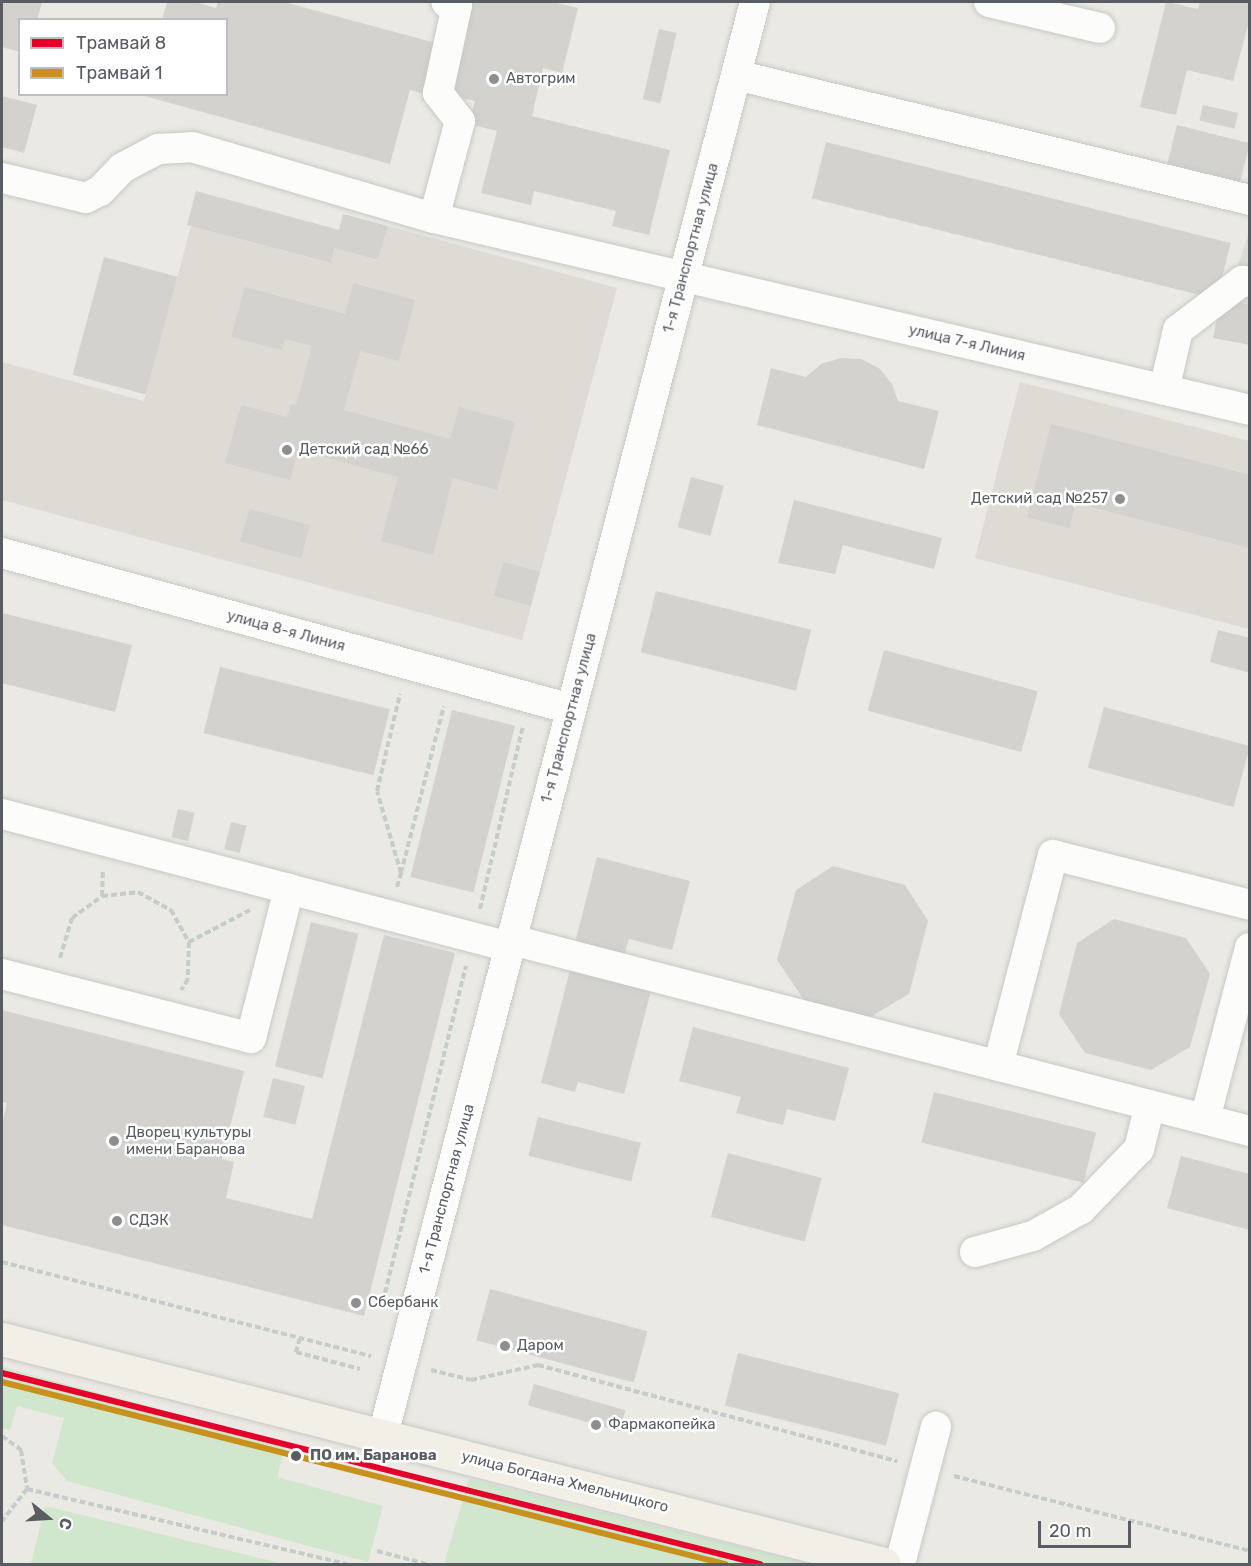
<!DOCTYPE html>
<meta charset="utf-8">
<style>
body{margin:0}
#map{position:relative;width:1251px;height:1566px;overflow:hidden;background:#eae9e3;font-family:Rubik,sans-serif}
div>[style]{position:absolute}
.industrial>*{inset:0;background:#dcdad6}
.education>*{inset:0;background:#dddbd3}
.green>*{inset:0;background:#d0e7cd}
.building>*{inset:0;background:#d3d2ce;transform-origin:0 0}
.path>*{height:4px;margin-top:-2px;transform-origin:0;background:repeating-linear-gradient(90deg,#c6ccc9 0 6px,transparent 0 9px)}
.roads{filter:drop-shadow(0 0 2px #c7c8c7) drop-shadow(0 0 2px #c7c8c7)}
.minor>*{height:30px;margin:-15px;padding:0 15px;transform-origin:15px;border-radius:15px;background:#fcfcfb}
.major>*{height:33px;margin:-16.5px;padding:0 16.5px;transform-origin:16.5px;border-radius:16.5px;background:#f2f0e6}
.tram-1>*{height:6px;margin:-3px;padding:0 3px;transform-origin:3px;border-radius:3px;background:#e4002b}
.tram-2>*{height:6px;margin:-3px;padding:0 3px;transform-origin:3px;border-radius:3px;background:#c8901d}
.dots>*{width:16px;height:16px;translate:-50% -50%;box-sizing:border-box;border:3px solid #fff;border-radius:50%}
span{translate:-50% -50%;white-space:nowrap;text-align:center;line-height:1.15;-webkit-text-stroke:5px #fff;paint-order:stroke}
.poi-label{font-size:15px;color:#595d62}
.left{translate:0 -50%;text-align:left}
.right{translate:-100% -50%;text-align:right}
.street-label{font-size:15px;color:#595d62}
.stop-label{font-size:15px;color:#595d62;font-weight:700}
.frame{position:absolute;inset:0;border:3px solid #595d62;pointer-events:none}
.legend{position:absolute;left:18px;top:18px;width:210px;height:78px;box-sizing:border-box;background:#fff;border:2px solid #bdbec0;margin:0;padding:8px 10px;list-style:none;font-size:18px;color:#595d62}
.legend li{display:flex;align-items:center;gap:12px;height:30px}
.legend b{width:30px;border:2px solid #bdbec0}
.north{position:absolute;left:18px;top:1488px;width:60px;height:60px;-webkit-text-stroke:4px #fff;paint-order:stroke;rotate:108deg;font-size:16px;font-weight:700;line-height:24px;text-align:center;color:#595d62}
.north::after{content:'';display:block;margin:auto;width:21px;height:27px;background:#595d62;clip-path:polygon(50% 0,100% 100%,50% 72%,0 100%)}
.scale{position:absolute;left:1038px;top:1521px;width:93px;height:27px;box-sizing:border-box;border:3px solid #595d62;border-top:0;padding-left:8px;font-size:18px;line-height:21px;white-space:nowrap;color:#595d62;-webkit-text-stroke:4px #fff;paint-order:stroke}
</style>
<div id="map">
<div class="industrial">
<div style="clip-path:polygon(1249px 232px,1249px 336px,1217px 330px)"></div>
</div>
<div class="education">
<div style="clip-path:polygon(191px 226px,330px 263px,334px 248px,378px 260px,388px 226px,617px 288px,522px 640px,2px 500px,2px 362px,144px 401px)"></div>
<div style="clip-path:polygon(1020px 382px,1249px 441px,1249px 629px,975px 558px)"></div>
</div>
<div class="green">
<div style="clip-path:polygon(2px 1367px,286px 1443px,277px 1477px,383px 1506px,368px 1562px,67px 1481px,52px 1463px,64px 1418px,17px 1406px,10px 1430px,2px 1428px)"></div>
<div style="clip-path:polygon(469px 1479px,809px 1564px,444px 1564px)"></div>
<div style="clip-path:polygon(45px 1506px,284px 1564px,31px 1564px)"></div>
</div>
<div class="building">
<div style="clip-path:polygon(2px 2px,42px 2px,37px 20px,20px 20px,20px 52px,2px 47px)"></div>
<div style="clip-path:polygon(167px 2px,195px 2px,216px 8px,218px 2px,284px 2px,443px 45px,429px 95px,410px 90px,390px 164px,141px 95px,226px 94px,226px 20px,162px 20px)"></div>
<div style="clip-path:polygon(472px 2px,553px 2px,578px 8px,562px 73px,543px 68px,532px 116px,670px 150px,649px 235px,612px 226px,616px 211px,534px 191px,531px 205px,481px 193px,497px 131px,469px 124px,475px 101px,449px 95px)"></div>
<div style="clip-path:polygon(1166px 2px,1198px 9px,1200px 2px,1250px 2px,1250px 18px,1233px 81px,1187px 70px,1176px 115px,1140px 107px)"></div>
<div style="left:659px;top:29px;width:18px;height:72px;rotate:13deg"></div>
<div style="clip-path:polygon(2px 96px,37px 105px,24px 153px,2px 147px)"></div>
<div style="left:1203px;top:105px;width:36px;height:16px;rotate:13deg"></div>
<div style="left:1177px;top:125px;width:75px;height:40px;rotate:14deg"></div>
<div style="left:826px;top:142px;width:417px;height:58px;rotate:14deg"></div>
<div style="clip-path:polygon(196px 191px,339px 230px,343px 214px,388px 226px,378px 260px,334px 248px,331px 263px,187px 225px)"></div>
<div style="left:104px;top:257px;width:76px;height:122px;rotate:15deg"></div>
<div style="clip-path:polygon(353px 283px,415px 300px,399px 361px,360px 351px,344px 410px,450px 439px,459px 407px,515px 422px,497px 490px,453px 478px,433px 555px,381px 541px,398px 477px,298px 450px,290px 480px,225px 463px,241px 405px,287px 417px,291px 404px,296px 405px,312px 346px,285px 339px,282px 350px,231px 337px,245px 287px,345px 314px)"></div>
<div style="clip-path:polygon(1221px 299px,1250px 305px,1250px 345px,1213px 338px)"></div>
<div style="clip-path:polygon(841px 358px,861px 359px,879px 368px,892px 384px,898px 401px,939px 411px,924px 469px,757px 425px,771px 368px,806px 377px,821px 364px)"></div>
<div style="clip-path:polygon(1051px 424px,1250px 475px,1250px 548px,1076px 503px,1069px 528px,1027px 517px)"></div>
<div style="left:691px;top:477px;width:34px;height:52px;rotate:15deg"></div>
<div style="clip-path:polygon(794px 500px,942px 538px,934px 569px,843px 545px,835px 574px,778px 563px)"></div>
<div style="left:249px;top:509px;width:63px;height:34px;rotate:15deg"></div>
<div style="left:503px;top:562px;width:38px;height:35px;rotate:15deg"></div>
<div style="left:656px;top:591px;width:160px;height:63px;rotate:14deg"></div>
<div style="clip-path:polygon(2px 613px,132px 645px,115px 712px,2px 683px)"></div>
<div style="clip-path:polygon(1218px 630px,1250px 638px,1250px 673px,1210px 662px)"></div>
<div style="left:884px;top:650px;width:159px;height:63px;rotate:15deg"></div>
<div style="left:220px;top:667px;width:175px;height:68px;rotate:14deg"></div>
<div style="left:1104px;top:707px;width:151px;height:63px;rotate:15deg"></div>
<div style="left:452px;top:710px;width:65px;height:172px;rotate:14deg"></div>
<div style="left:178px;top:809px;width:17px;height:29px;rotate:13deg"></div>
<div style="left:231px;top:822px;width:16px;height:28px;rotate:14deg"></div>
<div style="clip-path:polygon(597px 857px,690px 881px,672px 950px,629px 939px,624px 956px,575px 943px)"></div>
<div style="clip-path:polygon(833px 866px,905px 885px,928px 921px,909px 994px,870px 1017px,804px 1000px,777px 960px,796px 890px)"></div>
<div style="clip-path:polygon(1114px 919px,1186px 938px,1210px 974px,1190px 1047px,1151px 1070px,1085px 1053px,1059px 1014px,1077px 943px)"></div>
<div style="left:311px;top:922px;width:49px;height:149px;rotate:14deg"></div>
<div style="clip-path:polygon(384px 935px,455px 953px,364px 1316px,2px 1225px,2px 1124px,7px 1103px,2px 1102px,2px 1010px,244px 1071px,222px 1159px,234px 1162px,226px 1198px,312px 1219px)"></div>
<div style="clip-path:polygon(570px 970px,651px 991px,624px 1094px,578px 1082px,575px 1092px,541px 1083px)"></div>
<div style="clip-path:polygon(693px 1027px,849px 1068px,835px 1121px,787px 1109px,783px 1125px,736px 1113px,741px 1097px,679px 1081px)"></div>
<div style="left:273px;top:1078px;width:33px;height:40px;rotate:14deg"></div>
<div style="left:934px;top:1092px;width:167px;height:52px;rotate:14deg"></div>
<div style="left:538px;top:1117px;width:106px;height:40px;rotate:14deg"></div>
<div style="left:728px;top:1153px;width:97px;height:66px;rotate:15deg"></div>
<div style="clip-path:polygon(1181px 1156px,1250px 1174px,1250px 1230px,1167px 1208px)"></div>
<div style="left:490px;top:1289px;width:163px;height:53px;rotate:15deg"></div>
<div style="left:738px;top:1353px;width:166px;height:54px;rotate:14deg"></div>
<div style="left:534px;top:1384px;width:95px;height:22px;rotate:16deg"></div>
</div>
<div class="path">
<div style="left:401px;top:873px;width:172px;rotate:-75.6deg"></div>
<div style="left:397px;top:887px;width:15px;rotate:-74deg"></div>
<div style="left:401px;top:873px;width:85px;rotate:-106.3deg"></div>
<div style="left:377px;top:791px;width:100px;rotate:-76.7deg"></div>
<div style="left:102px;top:896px;width:24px;rotate:-88deg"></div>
<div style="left:480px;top:909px;width:188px;rotate:-76.8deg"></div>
<div style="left:189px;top:942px;width:69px;rotate:-27.7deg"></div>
<div style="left:60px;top:958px;width:42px;rotate:-73.3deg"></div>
<div style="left:72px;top:918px;width:37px;rotate:-36deg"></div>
<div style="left:102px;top:896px;width:36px;rotate:-6deg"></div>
<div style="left:138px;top:892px;width:38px;rotate:29deg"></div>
<div style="left:171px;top:910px;width:37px;rotate:61deg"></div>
<div style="left:189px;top:942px;width:37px;rotate:92deg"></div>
<div style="left:188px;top:979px;width:13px;rotate:122deg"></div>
<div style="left:2px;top:1262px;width:381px;rotate:14.3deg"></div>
<div style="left:385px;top:1293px;width:337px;rotate:-76.1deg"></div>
<div style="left:300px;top:1338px;width:15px;rotate:106deg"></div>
<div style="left:296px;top:1352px;width:66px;rotate:14.9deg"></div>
<div style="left:431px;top:1370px;width:41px;rotate:14deg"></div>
<div style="left:471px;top:1380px;width:69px;rotate:-12.6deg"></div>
<div style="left:538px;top:1365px;width:372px;rotate:15deg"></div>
<div style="left:2px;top:1436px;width:24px;rotate:36deg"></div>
<div style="left:21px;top:1450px;width:39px;rotate:81deg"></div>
<div style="left:27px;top:1489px;width:41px;rotate:128deg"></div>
<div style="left:954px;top:1476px;width:305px;rotate:14.2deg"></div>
<div style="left:27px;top:1489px;width:329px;rotate:13.2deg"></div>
<div style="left:377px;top:1551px;width:52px;rotate:14.6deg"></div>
</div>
<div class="roads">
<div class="minor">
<div style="left:989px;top:2px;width:114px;rotate:13.2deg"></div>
<div style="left:736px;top:75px;width:529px;rotate:13.67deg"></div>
<div style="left:2px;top:178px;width:86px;rotate:13.4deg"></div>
<div style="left:86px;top:198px;width:16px;rotate:-27deg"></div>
<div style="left:100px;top:191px;width:32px;rotate:-46deg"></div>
<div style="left:122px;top:168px;width:41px;rotate:-27.8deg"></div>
<div style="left:158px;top:149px;width:34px;rotate:-3deg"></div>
<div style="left:192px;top:147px;width:252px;rotate:16.4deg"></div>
<div style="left:434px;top:218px;width:838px;rotate:13.24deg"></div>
<div style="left:434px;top:218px;width:100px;rotate:-75deg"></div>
<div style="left:460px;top:121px;width:36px;rotate:-128deg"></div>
<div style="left:438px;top:93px;width:90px;rotate:-77.8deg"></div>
<div style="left:457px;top:5px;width:11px;rotate:-165deg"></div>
<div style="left:1164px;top:390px;width:62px;rotate:-76.9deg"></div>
<div style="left:1178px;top:330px;width:81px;rotate:-37.4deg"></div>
<div style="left:1242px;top:281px;width:8px;rotate:7deg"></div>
<div style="left:2px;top:553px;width:590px;rotate:15.33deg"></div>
<div style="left:2px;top:814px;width:297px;rotate:14.6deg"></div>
<div style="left:512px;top:940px;width:762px;rotate:14.51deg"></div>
<div style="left:2px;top:974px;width:257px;rotate:14.4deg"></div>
<div style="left:251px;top:1038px;width:154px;rotate:-75.7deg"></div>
<div style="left:289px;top:889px;width:228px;rotate:14.7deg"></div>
<div style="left:998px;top:1066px;width:218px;rotate:-75.4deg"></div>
<div style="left:1053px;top:855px;width:203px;rotate:14.2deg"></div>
<div style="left:1205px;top:1119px;width:177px;rotate:-75.3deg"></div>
<div style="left:975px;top:1252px;width:60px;rotate:-15.4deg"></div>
<div style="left:1033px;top:1236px;width:55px;rotate:-29.4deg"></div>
<div style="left:1081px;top:1209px;width:83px;rotate:-46deg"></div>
<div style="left:1139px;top:1149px;width:45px;rotate:-76deg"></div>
<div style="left:383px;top:1435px;width:1480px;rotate:-75.45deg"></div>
<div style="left:900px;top:1564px;width:142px;rotate:-75.3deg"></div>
</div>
<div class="major">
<div style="left:2px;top:1339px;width:910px;rotate:14.31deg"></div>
</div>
</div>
<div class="tram-1">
<div style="left:2px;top:1373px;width:782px;rotate:14.14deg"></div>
</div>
<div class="tram-2">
<div style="left:2px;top:1382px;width:746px;rotate:14.13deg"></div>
</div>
<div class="dots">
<div style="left:494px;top:79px;background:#8c8e8f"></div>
<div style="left:287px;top:450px;background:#8c8e8f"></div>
<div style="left:1120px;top:499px;background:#8c8e8f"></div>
<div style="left:114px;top:1141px;background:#8c8e8f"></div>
<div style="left:117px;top:1221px;background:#8c8e8f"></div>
<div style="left:356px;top:1303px;background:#8c8e8f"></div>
<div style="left:505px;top:1346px;background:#8c8e8f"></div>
<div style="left:596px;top:1425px;background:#8c8e8f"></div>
<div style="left:296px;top:1456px;background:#595d62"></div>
</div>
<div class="poi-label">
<span class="left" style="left:506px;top:79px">Автогрим</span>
<span class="left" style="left:299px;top:450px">Детский сад №66</span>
<span class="right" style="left:1108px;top:499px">Детский сад №257</span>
<span class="left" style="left:126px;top:1141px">Дворец культуры<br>имени Баранова</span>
<span class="left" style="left:129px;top:1221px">СДЭК</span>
<span class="left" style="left:368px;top:1303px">Сбербанк</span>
<span class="left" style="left:517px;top:1346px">Даром</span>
<span class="left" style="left:608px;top:1425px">Фармакопейка</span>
</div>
<div class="street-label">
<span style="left:691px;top:248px;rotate:-75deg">1-я Транспортная улица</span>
<span style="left:967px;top:343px;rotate:13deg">улица 7-я Линия</span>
<span style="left:286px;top:631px;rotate:15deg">улица 8-я Линия</span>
<span style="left:569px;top:718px;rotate:-75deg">1-я Транспортная улица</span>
<span style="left:447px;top:1189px;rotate:-75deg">1-я Транспортная улица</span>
<span style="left:565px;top:1482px;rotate:14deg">улица Богдана Хмельницкого</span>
</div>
<div class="stop-label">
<span class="left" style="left:310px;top:1456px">ПО им. Баранова</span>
</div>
<div class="frame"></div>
<ul class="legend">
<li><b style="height:8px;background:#e4002b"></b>Трамвай 8</li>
<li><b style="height:8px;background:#c8901d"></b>Трамвай 1</li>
</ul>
<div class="north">С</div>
<div class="scale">20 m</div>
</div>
